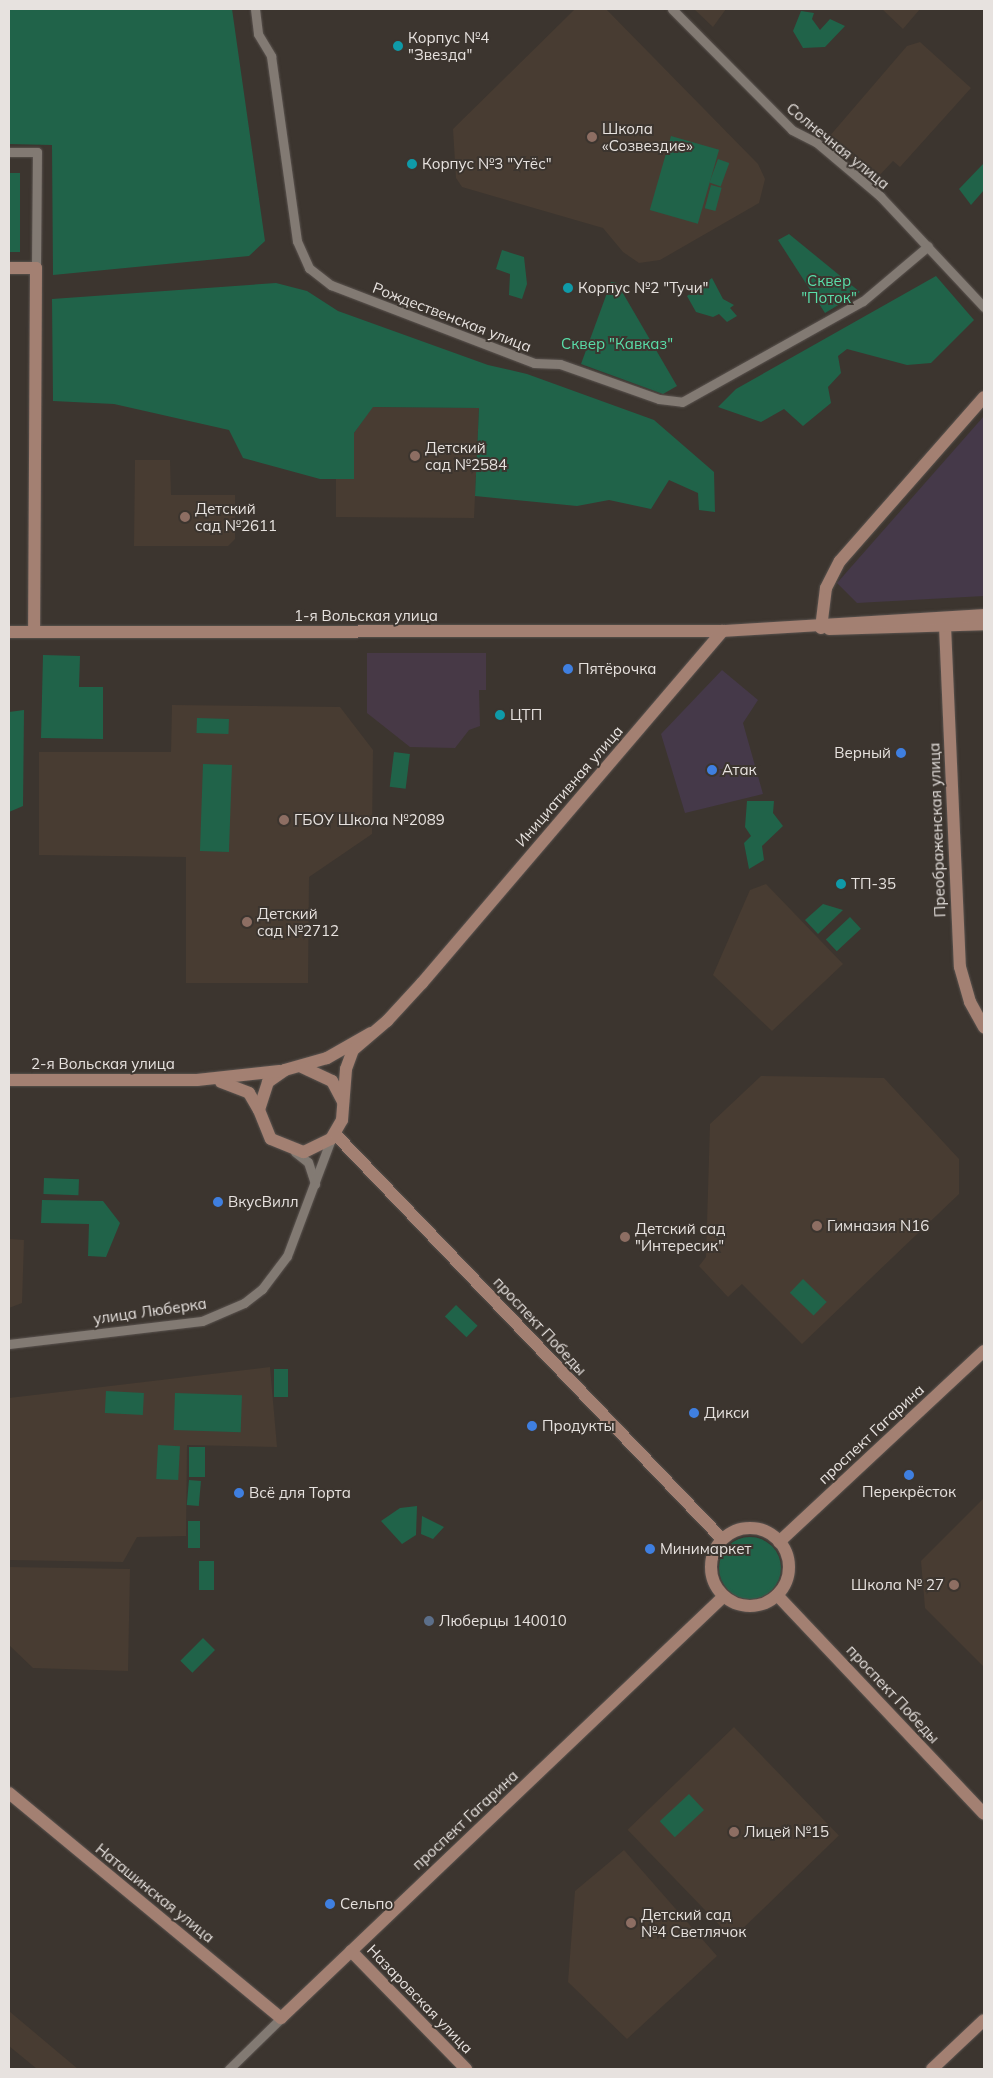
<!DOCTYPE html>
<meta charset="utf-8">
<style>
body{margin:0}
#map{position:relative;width:993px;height:2078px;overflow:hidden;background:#3c352f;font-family:Mulish,sans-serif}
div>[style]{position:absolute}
.commercial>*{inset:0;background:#453949}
.built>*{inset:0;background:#483c32;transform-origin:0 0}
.medical>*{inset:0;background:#473946}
.green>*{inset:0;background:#206349;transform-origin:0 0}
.round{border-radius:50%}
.roads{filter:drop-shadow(0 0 1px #5a534f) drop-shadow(0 0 1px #5a534f)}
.street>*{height:9px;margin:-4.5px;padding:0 4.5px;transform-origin:4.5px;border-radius:4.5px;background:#827a73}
.secondary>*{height:12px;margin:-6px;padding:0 6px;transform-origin:6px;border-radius:6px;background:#a38072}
.secondary>.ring{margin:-6px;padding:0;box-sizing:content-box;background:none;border:12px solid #a38072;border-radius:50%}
.dots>*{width:14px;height:14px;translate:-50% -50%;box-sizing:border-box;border:2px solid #3c352f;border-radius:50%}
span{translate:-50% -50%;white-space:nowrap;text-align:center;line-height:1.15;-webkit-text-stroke:4px #3c352f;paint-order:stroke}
.poi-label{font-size:15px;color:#e7e2df}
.left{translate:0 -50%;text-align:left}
.right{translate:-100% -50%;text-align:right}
.street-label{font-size:15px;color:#e7e2df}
.park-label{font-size:15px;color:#59dea9}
.frame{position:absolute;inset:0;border:10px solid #e7e2df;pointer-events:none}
</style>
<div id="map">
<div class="commercial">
<div style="clip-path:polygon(984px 416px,984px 596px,857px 603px,837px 583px)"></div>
<div style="clip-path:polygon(722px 670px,758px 700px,743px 723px,763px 794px,685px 813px,661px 734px)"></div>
</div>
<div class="built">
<div style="clip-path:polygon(575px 9px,606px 9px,758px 164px,765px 179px,759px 203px,660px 260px,639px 263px,623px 252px,603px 228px,462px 187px,456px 178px,453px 129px)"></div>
<div style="clip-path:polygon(694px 9px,726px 9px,713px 27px)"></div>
<div style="clip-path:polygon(882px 9px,920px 9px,903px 29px)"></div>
<div style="clip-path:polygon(920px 42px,971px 88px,900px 167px,893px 161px,876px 179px,828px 138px,907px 46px)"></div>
<div style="clip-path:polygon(372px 407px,479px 408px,474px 518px,336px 517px,336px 479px,354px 479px,354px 433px)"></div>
<div style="clip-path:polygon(135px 460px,170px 460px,171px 495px,235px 495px,235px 539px,228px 546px,134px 546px)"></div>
<div style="clip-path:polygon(172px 705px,340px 707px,373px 750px,372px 834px,309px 877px,308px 983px,186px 983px,186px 857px,39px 855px,39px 752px,171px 752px)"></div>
<div style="clip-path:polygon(766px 884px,843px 964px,772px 1031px,713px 975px,750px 890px)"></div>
<div style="clip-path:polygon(761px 1076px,884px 1078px,959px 1159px,959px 1194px,802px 1344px,742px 1284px,728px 1297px,699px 1266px,706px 1257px,710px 1124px)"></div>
<div style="clip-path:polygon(9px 1239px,24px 1240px,22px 1303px,9px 1308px)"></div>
<div style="clip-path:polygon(270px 1367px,277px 1447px,187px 1445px,186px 1536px,137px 1537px,123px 1562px,9px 1560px,9px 1398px)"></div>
<div style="clip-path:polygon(984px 1498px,984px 1667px,925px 1608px,921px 1561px)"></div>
<div style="clip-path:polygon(9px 1567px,130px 1569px,128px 1671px,33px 1668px,9px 1645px)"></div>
<div style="left:734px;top:1727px;width:151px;height:148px;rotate:46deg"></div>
<div style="clip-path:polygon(624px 1850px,717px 1956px,627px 2039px,568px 1982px,575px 1891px)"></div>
<div style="clip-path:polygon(9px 2011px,78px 2069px,37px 2069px,9px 2046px)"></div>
</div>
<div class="medical">
<div style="clip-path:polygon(367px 653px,486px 653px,486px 690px,479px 690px,480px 726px,469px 730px,455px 748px,410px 747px,367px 713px)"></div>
</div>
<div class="green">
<div style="clip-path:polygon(9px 9px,232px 9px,265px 241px,249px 256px,53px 275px,52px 145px,9px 144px)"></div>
<div style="clip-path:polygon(801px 11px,814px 13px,812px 19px,820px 30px,830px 19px,845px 26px,825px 47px,803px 48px,793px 31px)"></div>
<div style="left:671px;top:136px;width:50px;height:77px;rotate:16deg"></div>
<div style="left:718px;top:159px;width:12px;height:25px;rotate:20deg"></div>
<div style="clip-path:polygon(984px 163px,984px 190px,971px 205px,959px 189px)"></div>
<div style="left:9px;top:173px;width:11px;height:79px"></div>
<div style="left:711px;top:185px;width:11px;height:24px;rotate:15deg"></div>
<div style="clip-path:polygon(789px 234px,860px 292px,825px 313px,778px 240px)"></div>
<div style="clip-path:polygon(502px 250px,524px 257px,527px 284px,522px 299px,509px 295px,510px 274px,496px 269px)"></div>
<div style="clip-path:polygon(936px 276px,974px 320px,931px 363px,907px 365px,847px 349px,838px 356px,841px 373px,828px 387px,831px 403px,803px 426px,784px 409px,761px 422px,718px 407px,736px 389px)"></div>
<div style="clip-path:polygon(712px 278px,723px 299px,734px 305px,730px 308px,737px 316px,727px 322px,719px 314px,713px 317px,696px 312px,687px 296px)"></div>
<div style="clip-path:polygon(611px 282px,617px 283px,677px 386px,663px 394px,581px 364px)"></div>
<div style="clip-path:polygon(276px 283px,307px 291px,338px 311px,488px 365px,527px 374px,654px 420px,714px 472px,715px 512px,699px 510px,698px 493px,669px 480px,651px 509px,609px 500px,577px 506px,475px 496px,479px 408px,373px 407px,354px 433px,354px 479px,320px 479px,243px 458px,229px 430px,114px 404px,53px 401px,52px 299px)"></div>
<div style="clip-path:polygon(43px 655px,80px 656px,79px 687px,103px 687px,103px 739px,41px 738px)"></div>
<div style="clip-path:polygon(24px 710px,23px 806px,9px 812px,9px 712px)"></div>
<div style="left:197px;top:718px;width:32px;height:15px;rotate:2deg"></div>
<div style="left:394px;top:752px;width:16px;height:35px;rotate:7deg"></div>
<div style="left:203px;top:764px;width:29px;height:87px;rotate:2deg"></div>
<div style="clip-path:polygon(747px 801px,774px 801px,773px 813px,783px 826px,762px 846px,764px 860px,749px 869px,744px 843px,751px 836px,745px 827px)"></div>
<div style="clip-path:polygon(823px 904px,843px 910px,818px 934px,805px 920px)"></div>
<div style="left:850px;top:917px;width:16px;height:33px;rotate:47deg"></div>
<div style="left:44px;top:1178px;width:35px;height:16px;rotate:2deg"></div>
<div style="clip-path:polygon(42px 1200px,103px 1201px,120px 1223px,106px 1257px,88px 1256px,89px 1224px,41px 1223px)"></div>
<div style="left:803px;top:1279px;width:33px;height:19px;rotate:44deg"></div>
<div style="left:456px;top:1305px;width:30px;height:16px;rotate:44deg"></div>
<div style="left:274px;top:1369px;width:14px;height:28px"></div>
<div style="left:106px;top:1391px;width:38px;height:22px;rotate:3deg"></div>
<div style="left:175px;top:1393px;width:67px;height:37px;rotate:2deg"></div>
<div style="left:158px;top:1445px;width:22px;height:34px;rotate:3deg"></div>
<div style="left:189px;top:1447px;width:16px;height:30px"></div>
<div style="left:189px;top:1480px;width:12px;height:25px;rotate:5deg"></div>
<div style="clip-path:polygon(417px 1506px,416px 1535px,402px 1544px,381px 1521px,400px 1508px)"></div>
<div style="clip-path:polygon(422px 1516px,444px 1527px,433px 1539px,421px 1534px)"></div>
<div style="left:188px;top:1521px;width:12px;height:27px"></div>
<div class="round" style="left:719px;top:1537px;width:62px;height:62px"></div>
<div style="left:199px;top:1561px;width:15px;height:29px"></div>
<div style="left:203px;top:1638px;width:17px;height:32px;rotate:45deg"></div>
<div style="left:689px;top:1794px;width:22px;height:40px;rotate:47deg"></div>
</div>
<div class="roads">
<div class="street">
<div style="left:255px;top:9px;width:25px;rotate:83deg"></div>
<div style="left:258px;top:34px;width:26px;rotate:59deg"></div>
<div style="left:271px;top:56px;width:187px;rotate:82deg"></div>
<div style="left:297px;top:241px;width:30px;rotate:66deg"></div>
<div style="left:309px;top:268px;width:28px;rotate:38deg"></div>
<div style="left:331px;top:285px;width:217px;rotate:21deg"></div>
<div style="left:534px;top:363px;width:26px;rotate:2deg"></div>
<div style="left:560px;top:364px;width:105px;rotate:19.5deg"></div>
<div style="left:659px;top:399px;width:23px;rotate:7deg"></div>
<div style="left:682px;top:402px;width:207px;rotate:-29.2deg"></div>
<div style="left:863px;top:301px;width:85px;rotate:-40.2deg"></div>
<div style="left:672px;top:9px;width:170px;rotate:45.2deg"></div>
<div style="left:792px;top:130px;width:27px;rotate:27deg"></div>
<div style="left:816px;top:142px;width:84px;rotate:40.2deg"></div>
<div style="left:880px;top:196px;width:152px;rotate:46.9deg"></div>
<div style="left:9px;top:152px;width:28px"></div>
<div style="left:37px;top:152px;width:116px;rotate:90.5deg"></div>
<div style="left:295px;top:1152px;width:16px;rotate:38deg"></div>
<div style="left:308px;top:1162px;width:23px;rotate:72deg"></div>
<div style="left:9px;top:1344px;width:194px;rotate:-6.8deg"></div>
<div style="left:202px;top:1321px;width:46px;rotate:-23.2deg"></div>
<div style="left:244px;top:1303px;width:23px;rotate:-38deg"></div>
<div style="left:262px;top:1289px;width:41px;rotate:-52.9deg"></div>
<div style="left:287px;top:1256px;width:125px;rotate:-69.4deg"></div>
<div style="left:229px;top:2069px;width:73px;rotate:-44.4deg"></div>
</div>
<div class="secondary">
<div style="left:9px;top:268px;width:27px"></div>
<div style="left:36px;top:268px;width:363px;rotate:90.3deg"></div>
<div style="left:945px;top:626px;width:341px;rotate:87.5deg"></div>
<div style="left:960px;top:967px;width:36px;rotate:74deg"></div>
<div style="left:970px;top:1002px;width:29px;rotate:61deg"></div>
<div style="left:821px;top:628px;width:40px;rotate:-82.9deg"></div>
<div style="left:826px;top:588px;width:30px;rotate:-63deg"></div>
<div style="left:840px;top:561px;width:218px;rotate:-48.7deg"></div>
<div style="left:829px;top:629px;width:155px;rotate:-1.8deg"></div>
<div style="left:9px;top:632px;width:714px;rotate:-0.08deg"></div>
<div style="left:723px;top:631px;width:261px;rotate:-3.5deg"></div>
<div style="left:371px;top:1033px;width:51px;rotate:150.4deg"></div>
<div style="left:327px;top:1058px;width:44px;rotate:164.1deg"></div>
<div style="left:285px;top:1070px;width:21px;rotate:145deg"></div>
<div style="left:268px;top:1082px;width:29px;rotate:108deg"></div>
<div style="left:259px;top:1110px;width:31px;rotate:68deg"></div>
<div style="left:271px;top:1139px;width:35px;rotate:22deg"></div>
<div style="left:304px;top:1152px;width:30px;rotate:-26deg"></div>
<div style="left:331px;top:1139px;width:22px;rotate:-60deg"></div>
<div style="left:342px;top:1120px;width:51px;rotate:-85.5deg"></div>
<div style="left:346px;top:1069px;width:20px;rotate:-70deg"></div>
<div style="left:353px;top:1050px;width:45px;rotate:-40.5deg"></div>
<div style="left:387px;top:1021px;width:52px;rotate:-47.4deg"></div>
<div style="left:422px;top:983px;width:463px;rotate:-49.5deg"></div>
<div style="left:302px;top:1067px;width:33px;rotate:25deg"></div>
<div style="left:332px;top:1081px;width:24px;rotate:62deg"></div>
<div style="left:9px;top:1080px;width:188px"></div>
<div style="left:197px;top:1080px;width:83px;rotate:-6.2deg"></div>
<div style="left:221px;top:1082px;width:30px;rotate:21deg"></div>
<div style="left:249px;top:1093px;width:20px;rotate:60deg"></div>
<div style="left:335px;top:1134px;width:560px;rotate:46.3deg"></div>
<div class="ring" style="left:711px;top:1528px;width:66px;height:66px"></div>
<div style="left:779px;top:1542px;width:280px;rotate:-43deg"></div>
<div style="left:777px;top:1595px;width:301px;rotate:46.6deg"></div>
<div style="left:9px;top:1793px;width:353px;rotate:39.6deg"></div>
<div style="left:281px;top:2018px;width:610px;rotate:-43.61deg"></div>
<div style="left:351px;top:1951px;width:165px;rotate:45.7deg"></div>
<div style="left:932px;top:2069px;width:71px;rotate:-43.3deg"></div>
</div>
</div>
<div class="dots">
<div style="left:398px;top:46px;background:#0f9aa8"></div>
<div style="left:592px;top:137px;background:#8d6e63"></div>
<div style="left:412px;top:164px;background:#0f9aa8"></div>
<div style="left:568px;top:288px;background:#0f9aa8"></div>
<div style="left:415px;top:456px;background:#8d6e63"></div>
<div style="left:185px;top:517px;background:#8d6e63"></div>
<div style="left:568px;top:669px;background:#3f7fe0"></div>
<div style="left:500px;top:715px;background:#0f9aa8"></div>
<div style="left:901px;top:753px;background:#3f7fe0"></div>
<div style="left:712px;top:770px;background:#3f7fe0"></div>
<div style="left:284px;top:820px;background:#8d6e63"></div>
<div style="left:841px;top:884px;background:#0f9aa8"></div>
<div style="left:247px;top:922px;background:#8d6e63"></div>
<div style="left:218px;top:1202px;background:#3f7fe0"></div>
<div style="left:817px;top:1226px;background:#8d6e63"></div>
<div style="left:625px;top:1237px;background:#8d6e63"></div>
<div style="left:694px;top:1413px;background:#3f7fe0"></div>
<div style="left:532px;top:1426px;background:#3f7fe0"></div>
<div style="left:909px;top:1475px;background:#3f7fe0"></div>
<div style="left:239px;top:1493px;background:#3f7fe0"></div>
<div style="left:650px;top:1549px;background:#3f7fe0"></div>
<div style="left:954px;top:1585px;background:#8d6e63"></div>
<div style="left:429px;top:1621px;background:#5c6f8a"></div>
<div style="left:734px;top:1832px;background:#8d6e63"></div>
<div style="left:330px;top:1904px;background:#3f7fe0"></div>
<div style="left:631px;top:1923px;background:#8d6e63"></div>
</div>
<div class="poi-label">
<span class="left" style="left:408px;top:46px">Корпус №4<br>"Звезда"</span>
<span class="left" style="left:602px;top:137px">Школа<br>«Созвездие»</span>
<span class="left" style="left:422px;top:164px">Корпус №3 "Утёс"</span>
<span class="left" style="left:578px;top:288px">Корпус №2 "Тучи"</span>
<span class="left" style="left:425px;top:456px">Детский<br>сад №2584</span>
<span class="left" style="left:195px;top:517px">Детский<br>сад №2611</span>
<span class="left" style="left:578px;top:669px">Пятёрочка</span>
<span class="left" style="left:510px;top:715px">ЦТП</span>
<span class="right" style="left:891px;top:753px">Верный</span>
<span class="left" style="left:722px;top:770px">Атак</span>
<span class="left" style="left:294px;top:820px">ГБОУ Школа №2089</span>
<span class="left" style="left:851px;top:884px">ТП-35</span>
<span class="left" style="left:257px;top:922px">Детский<br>сад №2712</span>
<span class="left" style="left:228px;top:1202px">ВкусВилл</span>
<span class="left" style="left:827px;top:1226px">Гимназия N16</span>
<span class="left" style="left:635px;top:1237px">Детский сад<br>"Интересик"</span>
<span class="left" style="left:704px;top:1413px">Дикси</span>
<span class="left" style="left:542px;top:1426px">Продукты</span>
<span style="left:909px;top:1492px">Перекрёсток</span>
<span class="left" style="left:249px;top:1493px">Всё для Торта</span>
<span class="left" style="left:660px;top:1549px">Минимаркет</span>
<span class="right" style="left:944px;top:1585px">Школа № 27</span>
<span class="left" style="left:439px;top:1621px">Люберцы 140010</span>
<span class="left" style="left:744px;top:1832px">Лицей №15</span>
<span class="left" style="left:340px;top:1904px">Сельпо</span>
<span class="left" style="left:641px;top:1923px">Детский сад<br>№4 Светлячок</span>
</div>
<div class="street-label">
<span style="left:838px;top:146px;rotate:39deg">Солнечная улица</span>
<span style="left:452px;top:317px;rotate:21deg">Рождественская улица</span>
<span style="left:366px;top:616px">1-я Вольская улица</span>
<span style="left:569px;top:786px;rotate:-49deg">Инициативная улица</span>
<span style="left:937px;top:830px;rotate:-92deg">Преображенская улица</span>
<span style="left:103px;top:1064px">2-я Вольская улица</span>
<span style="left:150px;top:1311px;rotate:-8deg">улица Люберка</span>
<span style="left:540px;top:1326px;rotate:47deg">проспект Победы</span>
<span style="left:871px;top:1434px;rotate:-43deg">проспект Гагарина</span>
<span style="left:893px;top:1694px;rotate:47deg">проспект Победы</span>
<span style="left:465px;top:1820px;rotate:-43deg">проспект Гагарина</span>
<span style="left:155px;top:1893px;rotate:39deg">Наташинская улица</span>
<span style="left:420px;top:1999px;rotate:46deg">Назаровская улица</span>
</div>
<div class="park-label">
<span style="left:829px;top:289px">Сквер<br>"Поток"</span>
<span style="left:617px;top:344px">Сквер "Кавказ"</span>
</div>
<div class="frame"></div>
</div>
